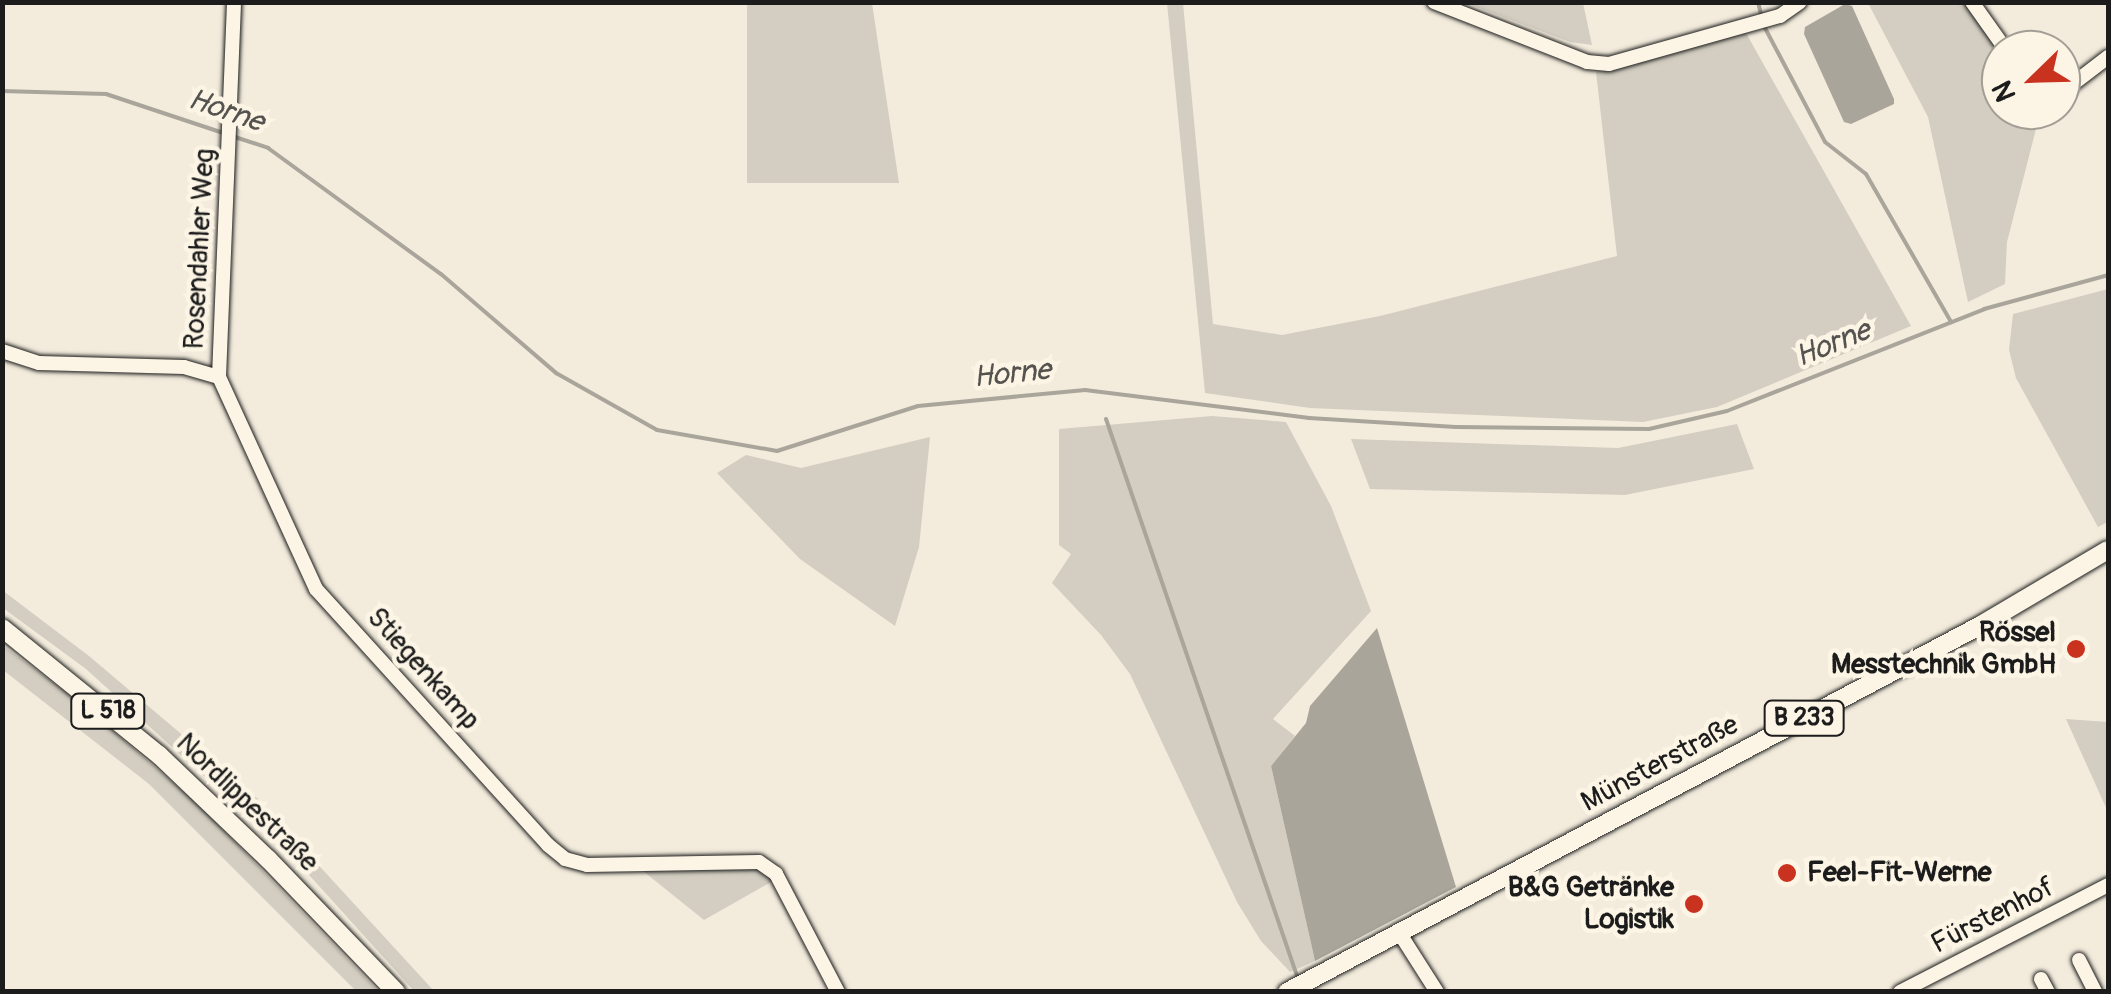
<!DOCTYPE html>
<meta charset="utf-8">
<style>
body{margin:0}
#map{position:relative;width:2111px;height:994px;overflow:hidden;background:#f3ecdd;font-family:Pangolin,sans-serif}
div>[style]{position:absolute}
.green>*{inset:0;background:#d3cec1}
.water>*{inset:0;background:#aaa59b}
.stream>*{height:4px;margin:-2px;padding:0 2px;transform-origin:2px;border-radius:2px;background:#aaa59b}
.roads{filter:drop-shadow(0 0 2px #1c1c1c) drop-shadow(0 0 2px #1c1c1c)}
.minor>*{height:14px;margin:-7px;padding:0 7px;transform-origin:7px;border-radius:7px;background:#fcf5e5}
.major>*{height:18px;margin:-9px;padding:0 9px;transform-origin:9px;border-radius:9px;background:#fcf5e5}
.dots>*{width:28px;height:28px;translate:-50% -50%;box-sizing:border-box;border:5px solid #fcf5e5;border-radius:50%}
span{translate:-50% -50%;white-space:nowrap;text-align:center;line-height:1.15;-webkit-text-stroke:9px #fcf5e5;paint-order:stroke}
.shield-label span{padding:2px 8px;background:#fcf5e5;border:2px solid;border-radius:8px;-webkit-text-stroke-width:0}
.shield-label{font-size:25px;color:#1c1c1c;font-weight:700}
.street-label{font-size:28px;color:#1c1c1c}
.poi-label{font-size:28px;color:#1c1c1c;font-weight:700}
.right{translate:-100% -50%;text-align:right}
.left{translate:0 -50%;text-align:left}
.water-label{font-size:30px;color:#55534f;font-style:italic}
.frame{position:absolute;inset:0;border:5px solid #1c1c1c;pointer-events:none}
.north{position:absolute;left:1981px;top:30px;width:100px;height:100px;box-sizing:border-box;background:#fcf5e5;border:2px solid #a29e95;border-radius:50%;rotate:247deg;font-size:28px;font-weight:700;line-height:40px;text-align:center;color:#1c1c1c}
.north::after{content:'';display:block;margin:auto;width:35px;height:45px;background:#c8321e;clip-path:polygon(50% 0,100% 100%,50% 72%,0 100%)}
</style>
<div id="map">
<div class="green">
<div style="clip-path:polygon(747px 3px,872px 3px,899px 183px,747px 183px)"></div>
<div style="clip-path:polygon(1167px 3px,1183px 3px,1213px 324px,1282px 335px,1380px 316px,1617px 256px,1596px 72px,1746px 33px,1911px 326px,1717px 407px,1643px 422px,1310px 408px,1205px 393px)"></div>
<div style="clip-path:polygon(1466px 3px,1583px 3px,1592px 45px,1570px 42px)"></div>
<div style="clip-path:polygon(1868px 3px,1968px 3px,2001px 54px,2001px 110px,2030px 110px,2036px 129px,2007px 242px,2005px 284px,1968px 302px,1928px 117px)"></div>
<div style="clip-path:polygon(2108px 289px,2108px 522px,2098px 527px,2016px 378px,2009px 350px,2013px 314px)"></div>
<div style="clip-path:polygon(1212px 416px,1286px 422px,1331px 506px,1371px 611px,1273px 719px,1295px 736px,1271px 766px,1315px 961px,1290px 972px,1261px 941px,1237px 902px,1130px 674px,1101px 635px,1052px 583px,1071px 554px,1059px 545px,1059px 429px)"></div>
<div style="clip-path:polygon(1737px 424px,1754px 469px,1625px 495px,1370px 489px,1351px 439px,1618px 448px)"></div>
<div style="clip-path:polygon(930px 437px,919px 547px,895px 626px,800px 559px,717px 473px,746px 455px,801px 468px)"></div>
<div style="clip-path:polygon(2px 590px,89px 656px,257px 798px,434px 991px,414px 991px,291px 855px,86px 669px,3px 608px)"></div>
<div style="clip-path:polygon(2px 645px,78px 701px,200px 806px,378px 991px,356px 991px,149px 784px,3px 670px)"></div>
<div style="clip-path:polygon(2066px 719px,2108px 722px,2108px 812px)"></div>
<div style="clip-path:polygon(749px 868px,764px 872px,773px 881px,704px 920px,643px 871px)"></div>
</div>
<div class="water">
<div style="clip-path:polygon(1845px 4px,1852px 6px,1894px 99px,1894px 104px,1851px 124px,1844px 122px,1804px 34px,1805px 27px)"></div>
<div style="clip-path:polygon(1377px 628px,1456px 887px,1315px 961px,1271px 766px,1306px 723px,1310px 706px)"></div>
</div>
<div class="stream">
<div style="left:1758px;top:2px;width:12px;rotate:76deg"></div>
<div style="left:1765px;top:28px;width:129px;rotate:62.2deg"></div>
<div style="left:1825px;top:142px;width:52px;rotate:38deg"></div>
<div style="left:1866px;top:174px;width:171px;rotate:60.1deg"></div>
<div style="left:2px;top:91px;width:104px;rotate:1.7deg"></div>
<div style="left:106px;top:94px;width:126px;rotate:18.4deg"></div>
<div style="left:235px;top:137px;width:35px;rotate:18deg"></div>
<div style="left:268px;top:148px;width:214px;rotate:36.1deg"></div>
<div style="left:441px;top:274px;width:152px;rotate:40.7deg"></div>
<div style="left:556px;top:373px;width:116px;rotate:29.4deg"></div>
<div style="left:657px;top:430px;width:122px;rotate:9.9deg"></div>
<div style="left:777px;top:451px;width:148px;rotate:-17.7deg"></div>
<div style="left:918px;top:406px;width:168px;rotate:-5.5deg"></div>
<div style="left:1085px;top:390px;width:226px;rotate:7.1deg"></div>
<div style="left:1309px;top:418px;width:147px;rotate:3.5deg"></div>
<div style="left:1456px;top:427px;width:193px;rotate:0.6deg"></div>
<div style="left:1649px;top:429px;width:80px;rotate:-13deg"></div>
<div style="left:1727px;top:411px;width:277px;rotate:-21.6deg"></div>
<div style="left:1984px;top:309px;width:129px;rotate:-15.3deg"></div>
<div style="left:1106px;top:419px;width:589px;rotate:71.07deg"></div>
</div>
<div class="roads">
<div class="minor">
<div style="left:1434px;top:2px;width:164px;rotate:21.4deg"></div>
<div style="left:1587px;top:62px;width:22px;rotate:5deg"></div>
<div style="left:1609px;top:64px;width:178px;rotate:-15.7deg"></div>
<div style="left:1780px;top:16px;width:24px;rotate:-35deg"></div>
<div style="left:1972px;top:2px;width:59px;rotate:54.7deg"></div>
<div style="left:2061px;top:93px;width:59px;rotate:-37.5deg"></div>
<div style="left:2046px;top:110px;width:2px"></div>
<div style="left:2px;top:351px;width:39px;rotate:18deg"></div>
<div style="left:39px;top:363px;width:145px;rotate:1.6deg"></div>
<div style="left:184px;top:367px;width:36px;rotate:16deg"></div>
<div style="left:219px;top:377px;width:233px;rotate:65.4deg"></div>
<div style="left:316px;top:589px;width:345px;rotate:47.8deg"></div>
<div style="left:548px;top:845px;width:22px;rotate:39deg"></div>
<div style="left:565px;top:859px;width:23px;rotate:15deg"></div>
<div style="left:587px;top:865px;width:172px;rotate:-1deg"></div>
<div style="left:759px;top:862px;width:21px;rotate:35deg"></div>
<div style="left:776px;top:874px;width:133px;rotate:62.3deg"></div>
<div style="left:219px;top:377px;width:375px;rotate:-87.7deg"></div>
<div style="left:1400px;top:934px;width:69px;rotate:57.5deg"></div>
<div style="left:2079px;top:960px;width:36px;rotate:63deg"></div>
<div style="left:2041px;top:979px;width:15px;rotate:62deg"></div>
<div style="left:1900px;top:992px;width:234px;rotate:-27.2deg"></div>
</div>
<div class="major">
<div style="left:2px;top:628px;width:202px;rotate:39deg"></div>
<div style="left:159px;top:755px;width:151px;rotate:43.7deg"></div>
<div style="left:268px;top:859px;width:185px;rotate:46.1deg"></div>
<div style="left:1287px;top:992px;width:785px;rotate:-27.87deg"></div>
<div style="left:1981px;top:625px;width:147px;rotate:-30.6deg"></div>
</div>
</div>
<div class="dots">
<div style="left:2076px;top:649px;background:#c8321e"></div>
<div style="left:1787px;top:873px;background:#c8321e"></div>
<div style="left:1694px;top:904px;background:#c8321e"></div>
</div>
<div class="shield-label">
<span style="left:108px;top:711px">L 518</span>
<span style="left:1804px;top:718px">B 233</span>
</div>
<div class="street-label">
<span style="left:200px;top:249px;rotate:-87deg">Rosendahler Weg</span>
<span style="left:423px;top:669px;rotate:48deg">Stiegenkamp</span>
<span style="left:1660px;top:764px;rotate:-28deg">Münsterstraße</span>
<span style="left:247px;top:803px;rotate:44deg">Nordlippestraße</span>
<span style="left:1993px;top:916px;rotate:-27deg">Fürstenhof</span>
</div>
<div class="poi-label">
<span class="right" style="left:2056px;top:649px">Rössel<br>Messtechnik GmbH</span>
<span class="left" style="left:1807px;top:873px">Feel-Fit-Werne</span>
<span class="right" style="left:1674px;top:904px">B&amp;G Getränke<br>Logistik</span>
</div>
<div class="water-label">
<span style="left:226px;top:111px;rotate:19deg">Horne</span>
<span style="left:1833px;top:344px;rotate:-22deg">Horne</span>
<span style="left:1012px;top:374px;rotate:-6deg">Horne</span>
</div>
<div class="frame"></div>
<div class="north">N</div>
</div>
